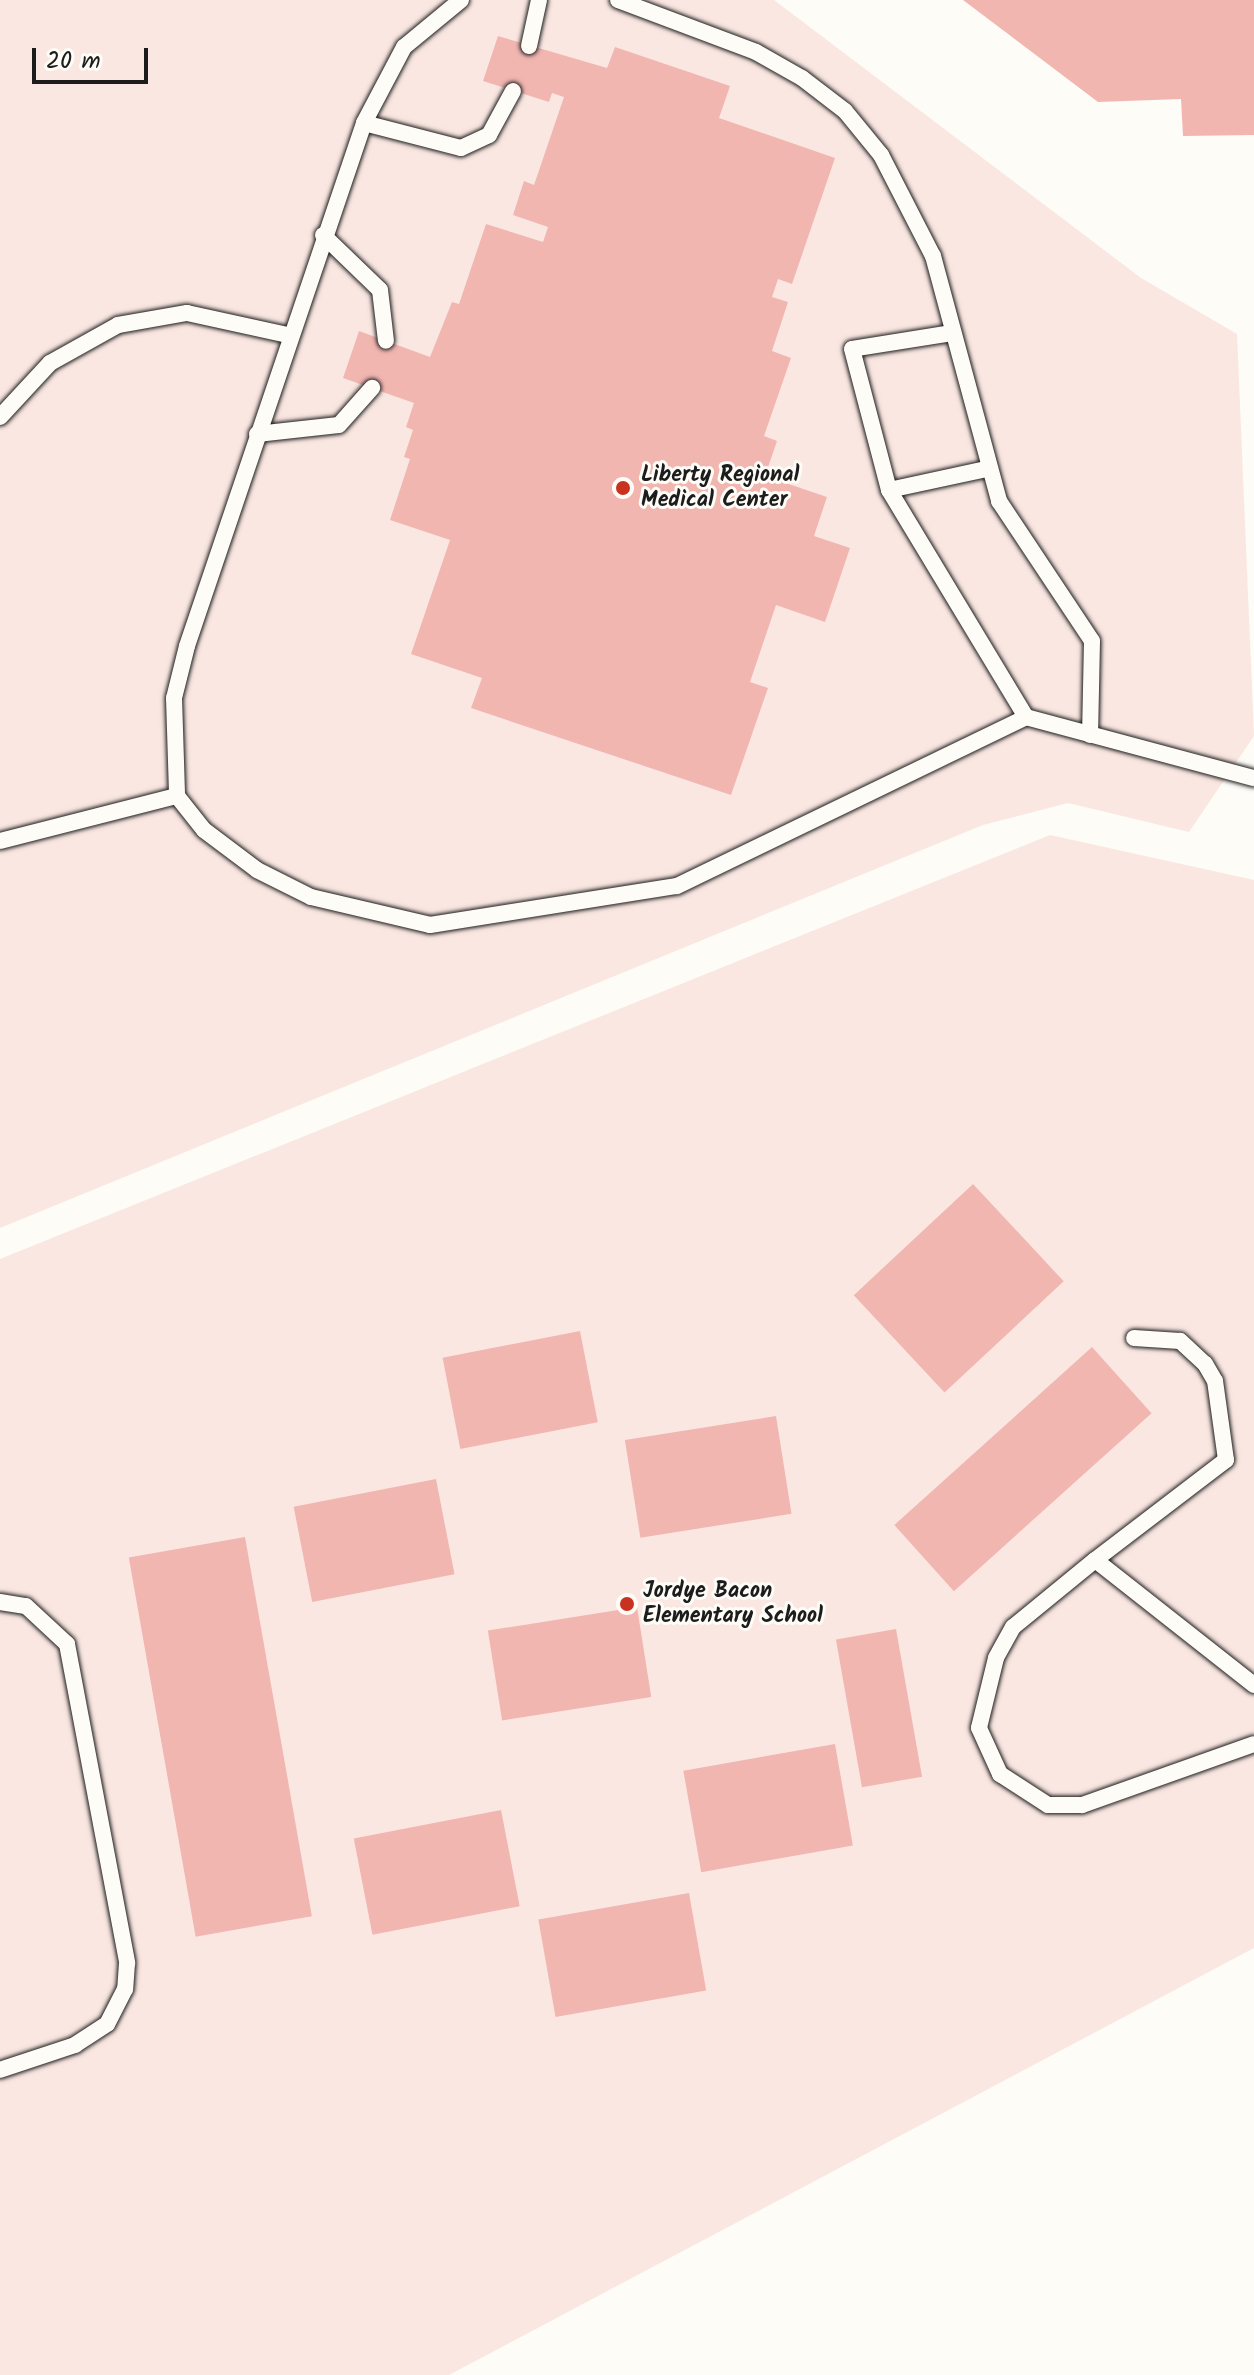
<!DOCTYPE html>
<style>
body{margin:0}
#map{position:relative;width:1254px;height:2375px;overflow:hidden;background:#fdfcf7;font-family:Kalam,sans-serif}
div>[style]{position:absolute}
.built>*{inset:0;background:#fae7e2}
.building>*{inset:0;background:#f2b6b1;transform-origin:0 0}
.roads{filter:drop-shadow(0 0 2px #1c1c1c) drop-shadow(0 0 2px #1c1c1c)}
.service>*{height:16px;margin:-8px;padding:0 8px;transform-origin:8px;border-radius:8px;background:#fdfcf7}
.dots>*{width:22px;height:22px;translate:-50% -50%;box-sizing:border-box;border:4px solid #fdfcf7;border-radius:50%}
span{translate:-50% -50%;white-space:nowrap;text-align:center;line-height:1.15;-webkit-text-stroke:6px #fdfcf7;paint-order:stroke}
.poi-label{font-size:22px;color:#1c1c1c;font-weight:700}
.left{translate:0 -50%;text-align:left}
.scale{position:absolute;left:32px;top:48px;width:116px;height:36px;box-sizing:border-box;border:4px solid #1c1c1c;border-top:0;padding-left:10px;font-size:24px;line-height:28px;white-space:nowrap;color:#1c1c1c;-webkit-text-stroke:6px #fdfcf7;paint-order:stroke}
</style>
<div id="map">
<div class="built">
<div style="clip-path:polygon(0 0,774px 0,1141px 278px,1237px 334px,1254px 736px,1189px 832px,1068px 803px,983px 825px,0 1228px)"></div>
<div style="clip-path:polygon(1050px 835px,1254px 880px,1254px 1948px,449px 2375px,0 2375px,0 1259px)"></div>
</div>
<div class="building">
<div style="clip-path:polygon(963px 0,1254px 0,1254px 135px,1183px 136px,1181px 99px,1098px 102px)"></div>
<div style="clip-path:polygon(498px 36px,607px 68px,615px 47px,730px 86px,719px 118px,835px 158px,792px 284px,778px 279px,772px 297px,788px 302px,772px 351px,791px 358px,764px 436px,777px 441px,765px 476px,827px 497px,814px 536px,850px 548px,825px 622px,776px 605px,750px 682px,768px 688px,731px 795px,471px 708px,482px 678px,411px 654px,450px 540px,390px 520px,410px 459px,404px 457px,413px 430px,406px 427px,414px 403px,343px 378px,359px 331px,430px 357px,452px 302px,459px 304px,486px 224px,543px 242px,548px 227px,513px 215px,524px 181px,534px 185px,564px 97px,552px 93px,549px 102px,483px 81px)"></div>
<div style="left:973px;top:1184px;width:133px;height:163px;rotate:47deg"></div>
<div style="left:580px;top:1331px;width:93px;height:140px;rotate:79deg"></div>
<div style="left:1092px;top:1347px;width:89px;height:266px;rotate:48deg"></div>
<div style="left:776px;top:1416px;width:99px;height:153px;rotate:81deg"></div>
<div style="left:436px;top:1479px;width:97px;height:145px;rotate:79deg"></div>
<div style="left:245px;top:1537px;width:385px;height:118px;rotate:80deg"></div>
<div style="left:637px;top:1607px;width:91px;height:151px;rotate:81deg"></div>
<div style="left:896px;top:1629px;width:150px;height:61px;rotate:80deg"></div>
<div style="left:835px;top:1744px;width:103px;height:154px;rotate:80deg"></div>
<div style="left:501px;top:1810px;width:98px;height:150px;rotate:79deg"></div>
<div style="left:689px;top:1893px;width:99px;height:153px;rotate:80deg"></div>
</div>
<div class="roads">
<div class="service">
<div style="left:461px;top:0;width:74px;rotate:140.5deg"></div>
<div style="left:404px;top:47px;width:86px;rotate:117.8deg"></div>
<div style="left:364px;top:123px;width:552px;rotate:108.7deg"></div>
<div style="left:187px;top:646px;width:54px;rotate:104deg"></div>
<div style="left:174px;top:698px;width:98px;rotate:88.2deg"></div>
<div style="left:177px;top:796px;width:43px;rotate:51.5deg"></div>
<div style="left:204px;top:830px;width:66px;rotate:37deg"></div>
<div style="left:257px;top:870px;width:60px;rotate:26.6deg"></div>
<div style="left:311px;top:897px;width:122px;rotate:13.2deg"></div>
<div style="left:430px;top:925px;width:250px;rotate:-9deg"></div>
<div style="left:677px;top:886px;width:388px;rotate:-25.8deg"></div>
<div style="left:1026px;top:717px;width:236px;rotate:15deg"></div>
<div style="left:618px;top:0;width:147px;rotate:20.6deg"></div>
<div style="left:756px;top:52px;width:53px;rotate:29.5deg"></div>
<div style="left:802px;top:78px;width:54px;rotate:37.5deg"></div>
<div style="left:845px;top:111px;width:57px;rotate:50.7deg"></div>
<div style="left:881px;top:155px;width:114px;rotate:62.8deg"></div>
<div style="left:933px;top:256px;width:254px;rotate:74.9deg"></div>
<div style="left:999px;top:501px;width:168px;rotate:56.4deg"></div>
<div style="left:1092px;top:641px;width:94px;rotate:91.2deg"></div>
<div style="left:529px;top:46px;width:47px;rotate:-77.7deg"></div>
<div style="left:364px;top:123px;width:100px;rotate:14.5deg"></div>
<div style="left:461px;top:148px;width:31px;rotate:-25deg"></div>
<div style="left:489px;top:135px;width:50px;rotate:-61.4deg"></div>
<div style="left:323px;top:235px;width:79px;rotate:44deg"></div>
<div style="left:380px;top:290px;width:51px;rotate:83.3deg"></div>
<div style="left:952px;top:333px;width:101px;rotate:170.9deg"></div>
<div style="left:852px;top:349px;width:146px;rotate:75.3deg"></div>
<div style="left:889px;top:490px;width:265px;rotate:58.9deg"></div>
<div style="left:0;top:417px;width:74px;rotate:-47.2deg"></div>
<div style="left:50px;top:363px;width:78px;rotate:-29.2deg"></div>
<div style="left:118px;top:325px;width:70px;rotate:-9.9deg"></div>
<div style="left:187px;top:313px;width:103px;rotate:12.3deg"></div>
<div style="left:257px;top:434px;width:82px;rotate:-6.3deg"></div>
<div style="left:339px;top:425px;width:50px;rotate:-48.3deg"></div>
<div style="left:889px;top:490px;width:99px;rotate:-12.2deg"></div>
<div style="left:0;top:841px;width:183px;rotate:-14.3deg"></div>
<div style="left:1095px;top:1560px;width:165px;rotate:-37.4deg"></div>
<div style="left:1226px;top:1460px;width:80px;rotate:-97.9deg"></div>
<div style="left:1215px;top:1381px;width:20px;rotate:-120deg"></div>
<div style="left:1205px;top:1364px;width:34px;rotate:-137deg"></div>
<div style="left:1180px;top:1341px;width:46px;rotate:-176.3deg"></div>
<div style="left:0;top:1602px;width:26px;rotate:9deg"></div>
<div style="left:26px;top:1606px;width:56px;rotate:42.8deg"></div>
<div style="left:67px;top:1644px;width:325px;rotate:79.3deg"></div>
<div style="left:127px;top:1963px;width:26px;rotate:94deg"></div>
<div style="left:125px;top:1989px;width:39px;rotate:117deg"></div>
<div style="left:107px;top:2024px;width:38px;rotate:147deg"></div>
<div style="left:75px;top:2045px;width:79px;rotate:161.6deg"></div>
<div style="left:1254px;top:1685px;width:202px;rotate:-141.8deg"></div>
<div style="left:1095px;top:1560px;width:106px;rotate:140.7deg"></div>
<div style="left:1013px;top:1627px;width:35px;rotate:119deg"></div>
<div style="left:996px;top:1658px;width:72px;rotate:103.7deg"></div>
<div style="left:979px;top:1728px;width:51px;rotate:65.5deg"></div>
<div style="left:1000px;top:1774px;width:57px;rotate:32.9deg"></div>
<div style="left:1048px;top:1805px;width:34px"></div>
<div style="left:1082px;top:1805px;width:182px;rotate:-19.5deg"></div>
</div>
</div>
<div class="dots">
<div style="left:623px;top:488px;background:#c8321e"></div>
<div style="left:627px;top:1604px;background:#c8321e"></div>
</div>
<div class="poi-label">
<span class="left" style="left:641px;top:488px">Liberty Regional<br>Medical Center</span>
<span class="left" style="left:643px;top:1604px">Jordye Bacon<br>Elementary School</span>
</div>
<div class="scale">20 m</div>
</div>
